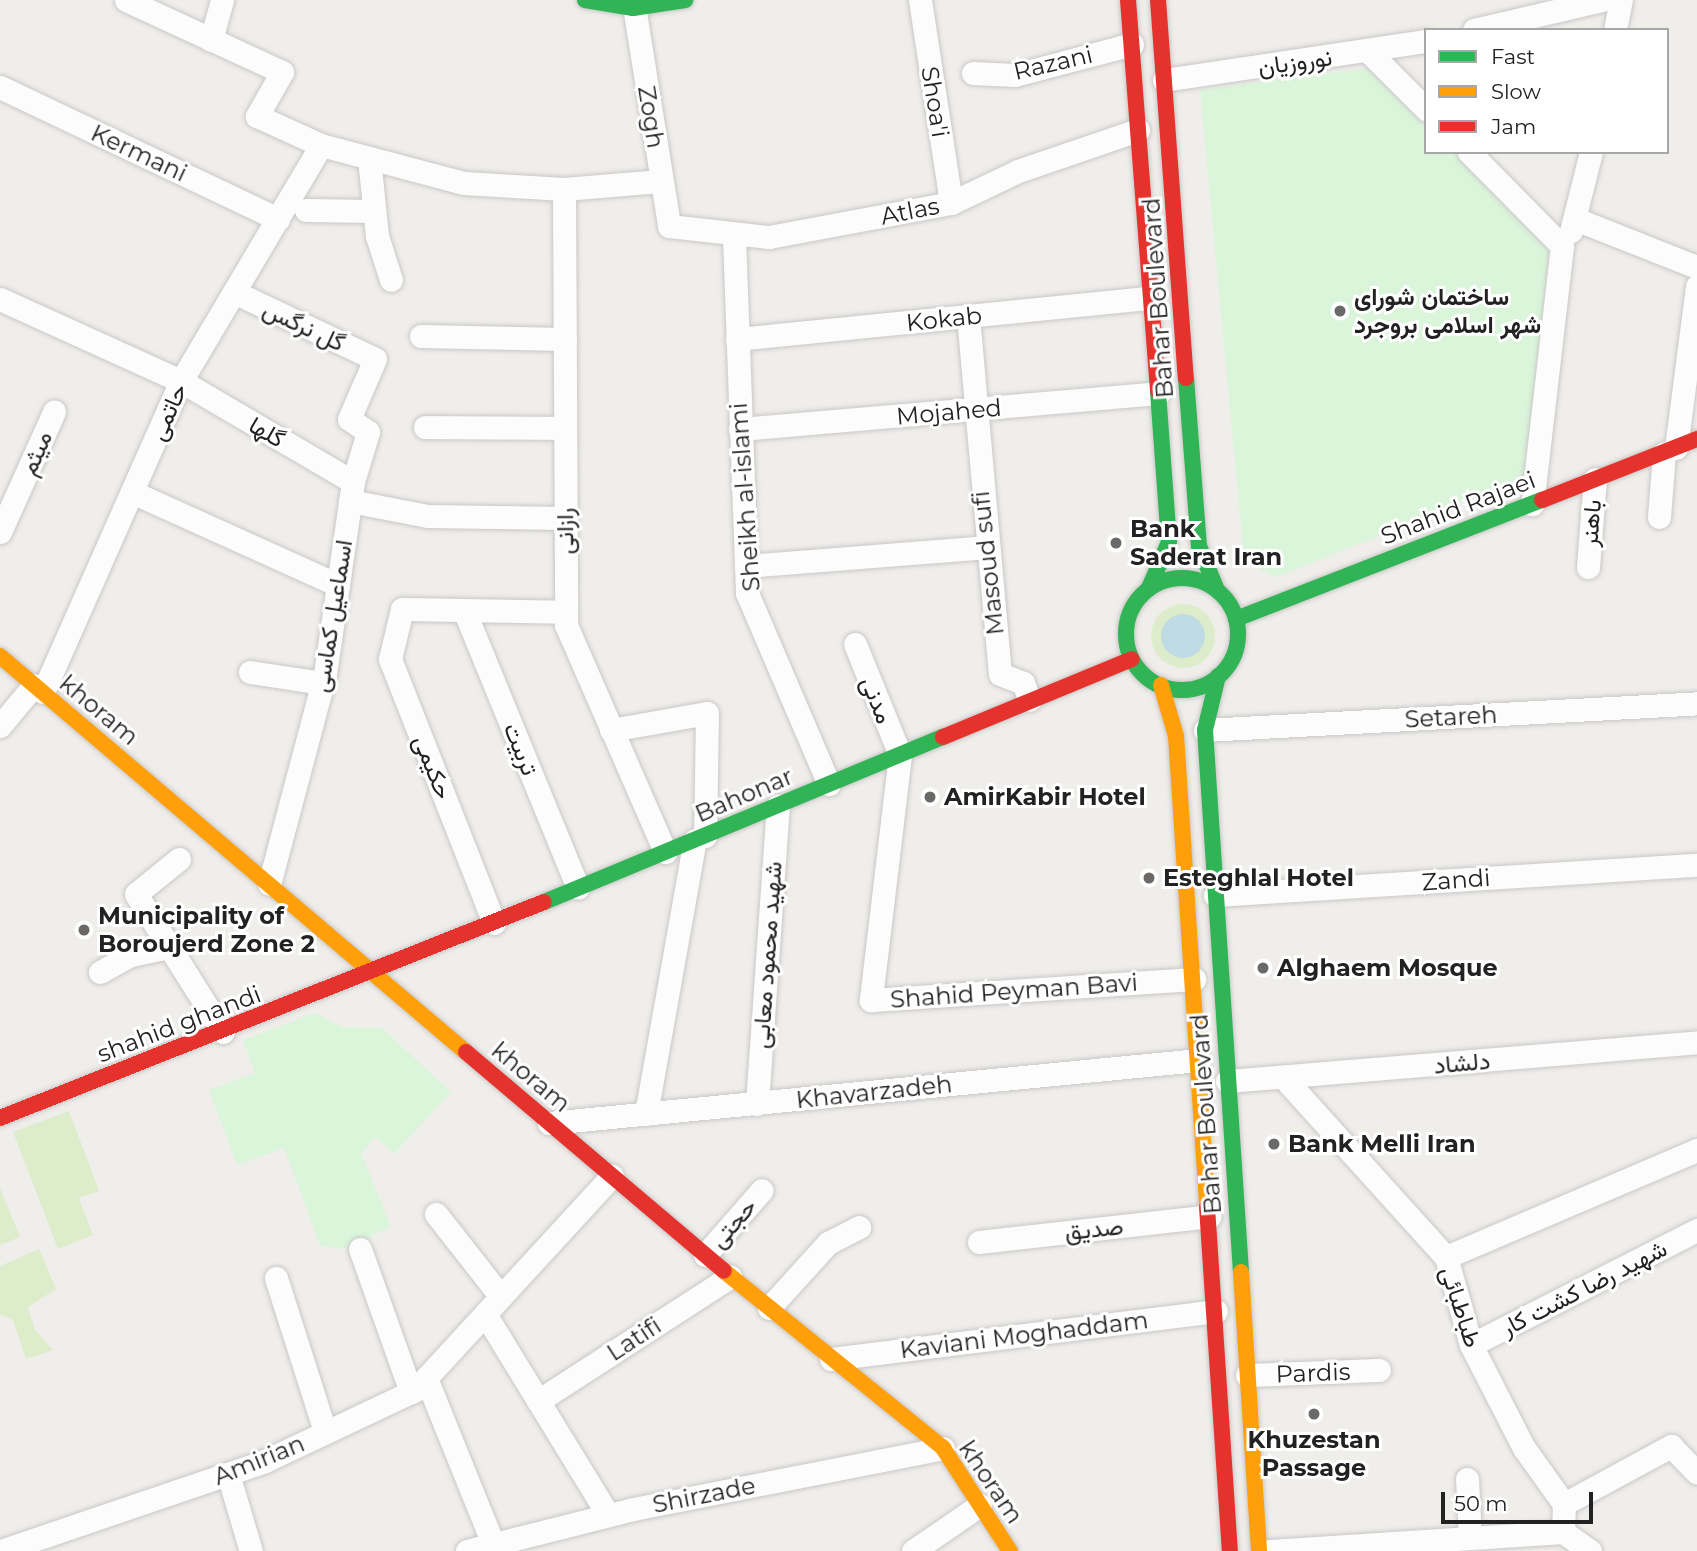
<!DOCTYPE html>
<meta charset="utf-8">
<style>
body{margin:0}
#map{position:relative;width:1697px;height:1551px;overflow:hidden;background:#f0eeeb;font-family:Montserrat,Vazirmatn,sans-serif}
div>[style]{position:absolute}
.grass>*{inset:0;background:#ddeccb}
.round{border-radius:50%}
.park>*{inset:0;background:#daf5da}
.water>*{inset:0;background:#bfdbe3}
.roads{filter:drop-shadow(0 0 2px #c9c8c7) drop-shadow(0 0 2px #c9c8c7)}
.street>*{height:23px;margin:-11.5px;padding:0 11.5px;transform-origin:11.5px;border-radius:11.5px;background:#fdfcfc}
.fast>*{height:16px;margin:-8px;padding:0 8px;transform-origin:8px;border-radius:8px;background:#30b455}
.fast>.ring{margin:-8px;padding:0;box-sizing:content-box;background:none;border:16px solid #30b455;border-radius:50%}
.slow>*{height:16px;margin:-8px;padding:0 8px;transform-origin:8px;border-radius:8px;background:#ff9f0a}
.jam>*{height:16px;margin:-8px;padding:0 8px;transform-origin:8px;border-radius:8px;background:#e5322d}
.dots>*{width:19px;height:19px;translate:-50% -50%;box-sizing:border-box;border:4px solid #fff;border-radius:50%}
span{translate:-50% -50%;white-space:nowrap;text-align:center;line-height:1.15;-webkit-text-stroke:6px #fff;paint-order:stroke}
.street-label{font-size:24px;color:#222}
.poi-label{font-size:24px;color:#222;font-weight:700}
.left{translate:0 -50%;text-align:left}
.legend{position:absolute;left:1424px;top:28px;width:245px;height:126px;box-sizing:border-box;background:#fff;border:2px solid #a7a7a7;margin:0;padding:9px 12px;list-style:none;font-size:21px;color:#222}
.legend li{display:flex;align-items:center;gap:14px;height:35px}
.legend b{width:35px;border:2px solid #a7a7a7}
.scale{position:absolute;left:1441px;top:1492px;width:152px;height:32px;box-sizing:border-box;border:4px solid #222;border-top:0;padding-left:9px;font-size:21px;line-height:24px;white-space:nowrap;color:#222;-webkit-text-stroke:5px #fff;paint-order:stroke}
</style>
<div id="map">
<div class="grass">
<div class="round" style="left:1151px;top:604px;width:64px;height:64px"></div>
<div style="clip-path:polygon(69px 1111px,99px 1191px,79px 1198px,93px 1235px,58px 1249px,13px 1132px)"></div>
<div style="clip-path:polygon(0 1188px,20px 1237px,0 1245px)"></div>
<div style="clip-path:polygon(39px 1249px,56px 1289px,28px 1307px,35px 1330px,53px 1350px,26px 1359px,13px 1320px,0 1315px,0 1266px)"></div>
</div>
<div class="park">
<div style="clip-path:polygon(1370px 68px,1426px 125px,1426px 152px,1453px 152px,1549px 249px,1526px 477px,1276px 577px,1255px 567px,1243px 548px,1200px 90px)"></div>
<div style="clip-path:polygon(315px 1013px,342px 1027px,382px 1028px,451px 1092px,394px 1154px,376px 1137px,361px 1153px,391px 1227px,342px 1249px,320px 1245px,284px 1148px,237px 1165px,209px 1090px,255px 1073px,243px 1040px)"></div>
</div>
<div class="water">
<div class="round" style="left:1161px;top:614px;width:44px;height:44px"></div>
</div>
<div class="roads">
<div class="street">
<div style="left:126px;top:0;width:172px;rotate:24.8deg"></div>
<div style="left:282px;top:72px;width:51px;rotate:119.6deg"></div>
<div style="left:257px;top:116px;width:70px;rotate:24.4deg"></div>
<div style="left:321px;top:145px;width:148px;rotate:14.9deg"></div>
<div style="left:464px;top:183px;width:100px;rotate:3.4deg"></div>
<div style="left:564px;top:189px;width:97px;rotate:-4.7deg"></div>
<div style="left:633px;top:0;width:229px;rotate:80.9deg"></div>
<div style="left:669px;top:226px;width:101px;rotate:6.3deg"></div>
<div style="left:769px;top:237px;width:185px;rotate:-10.6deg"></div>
<div style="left:951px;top:203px;width:74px;rotate:-25.5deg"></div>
<div style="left:1018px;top:171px;width:127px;rotate:-18.9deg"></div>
<div style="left:920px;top:0;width:205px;rotate:81.3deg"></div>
<div style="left:1474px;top:30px;width:131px;rotate:-13.2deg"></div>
<div style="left:1615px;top:30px;width:31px;rotate:-79deg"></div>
<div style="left:211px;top:40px;width:41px;rotate:-74.6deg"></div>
<div style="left:1369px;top:52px;width:81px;rotate:45deg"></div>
<div style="left:973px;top:73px;width:42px;rotate:2.7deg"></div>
<div style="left:1015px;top:75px;width:121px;rotate:-14.8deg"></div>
<div style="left:1164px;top:80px;width:265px;rotate:-8.5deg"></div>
<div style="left:0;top:87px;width:308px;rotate:25.4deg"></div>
<div style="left:1469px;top:152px;width:132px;rotate:45.3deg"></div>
<div style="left:1562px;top:246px;width:260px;rotate:96.6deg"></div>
<div style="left:369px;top:158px;width:78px;rotate:84.1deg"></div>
<div style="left:377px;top:236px;width:46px;rotate:72.3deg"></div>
<div style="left:564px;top:189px;width:436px;rotate:89.7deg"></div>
<div style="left:566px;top:625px;width:248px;rotate:66.4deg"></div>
<div style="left:306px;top:210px;width:67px;rotate:0.9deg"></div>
<div style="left:1578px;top:220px;width:128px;rotate:21.6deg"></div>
<div style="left:1571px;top:231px;width:81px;rotate:-75.8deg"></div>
<div style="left:734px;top:237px;width:356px;rotate:87.9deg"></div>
<div style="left:747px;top:593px;width:208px;rotate:66.8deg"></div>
<div style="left:234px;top:292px;width:156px;rotate:25.4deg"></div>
<div style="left:375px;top:359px;width:65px;rotate:113.4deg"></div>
<div style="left:349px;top:419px;width:23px;rotate:34deg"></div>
<div style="left:368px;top:432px;width:52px;rotate:106.7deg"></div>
<div style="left:353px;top:482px;width:194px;rotate:98.3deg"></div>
<div style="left:325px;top:674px;width:217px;rotate:104.9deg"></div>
<div style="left:0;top:299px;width:199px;rotate:24.4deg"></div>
<div style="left:181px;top:381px;width:199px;rotate:30.4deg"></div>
<div style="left:968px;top:316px;width:359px;rotate:84.9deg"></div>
<div style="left:1000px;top:674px;width:25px;rotate:21deg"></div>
<div style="left:1023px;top:683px;width:18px;rotate:68deg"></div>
<div style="left:421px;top:336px;width:144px;rotate:1.2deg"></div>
<div style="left:737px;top:339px;width:416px;rotate:-5.7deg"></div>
<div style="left:425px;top:427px;width:140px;rotate:0.4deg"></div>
<div style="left:740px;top:429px;width:420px;rotate:-4.9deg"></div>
<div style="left:1676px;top:448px;width:163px;rotate:-82.6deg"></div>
<div style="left:132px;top:492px;width:226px;rotate:24.3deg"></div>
<div style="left:350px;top:501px;width:79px;rotate:10.9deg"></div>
<div style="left:428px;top:516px;width:137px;rotate:0.8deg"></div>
<div style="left:1659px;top:517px;width:64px;rotate:-85.5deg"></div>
<div style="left:0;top:532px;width:132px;rotate:-65.8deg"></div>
<div style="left:746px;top:566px;width:241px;rotate:-4.5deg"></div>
<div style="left:1588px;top:567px;width:88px;rotate:-85.5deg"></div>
<div style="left:464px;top:610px;width:300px;rotate:67.7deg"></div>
<div style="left:855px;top:644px;width:120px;rotate:67.9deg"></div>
<div style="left:900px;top:755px;width:247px;rotate:96.8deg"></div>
<div style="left:871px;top:1000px;width:324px;rotate:-3.7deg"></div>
<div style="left:250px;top:672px;width:74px;rotate:8.6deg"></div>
<div style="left:43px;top:692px;width:340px;rotate:-66.1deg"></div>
<div style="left:181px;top:381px;width:274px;rotate:-59.3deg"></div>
<div style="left:0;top:726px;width:53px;rotate:-50.3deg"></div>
<div style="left:611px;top:730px;width:97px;rotate:-10deg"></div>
<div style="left:707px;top:713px;width:123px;rotate:90.9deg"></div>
<div style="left:1205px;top:730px;width:493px;rotate:-3.1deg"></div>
<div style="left:179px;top:859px;width:55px;rotate:140.9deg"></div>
<div style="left:136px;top:894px;width:163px;rotate:57.8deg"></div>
<div style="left:1215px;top:895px;width:483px;rotate:-3.6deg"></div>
<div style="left:494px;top:923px;width:284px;rotate:-111.5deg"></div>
<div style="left:390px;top:659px;width:51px;rotate:-76.5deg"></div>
<div style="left:402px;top:609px;width:164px;rotate:1deg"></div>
<div style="left:100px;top:972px;width:35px;rotate:-29deg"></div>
<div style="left:131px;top:955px;width:39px;rotate:-12deg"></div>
<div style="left:1284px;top:1078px;width:241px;rotate:47.9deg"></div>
<div style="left:1446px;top:1257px;width:91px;rotate:74.1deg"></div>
<div style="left:1471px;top:1345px;width:116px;rotate:62.8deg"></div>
<div style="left:1524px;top:1448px;width:69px;rotate:54.5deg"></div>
<div style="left:1564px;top:1504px;width:28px;rotate:92deg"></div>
<div style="left:1227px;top:1081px;width:472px;rotate:-4.7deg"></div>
<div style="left:757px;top:1104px;width:299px;rotate:-86deg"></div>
<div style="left:646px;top:1114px;width:278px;rotate:-79.9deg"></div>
<div style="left:549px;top:1123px;width:653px;rotate:-5.54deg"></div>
<div style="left:436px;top:1214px;width:105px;rotate:51.9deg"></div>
<div style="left:979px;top:1242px;width:232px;rotate:-6.4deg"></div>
<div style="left:360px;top:1249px;width:152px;rotate:70.4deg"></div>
<div style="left:705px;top:1255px;width:86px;rotate:-48.8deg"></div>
<div style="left:1446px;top:1257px;width:273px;rotate:-23.1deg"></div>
<div style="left:276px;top:1278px;width:162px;rotate:72.3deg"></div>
<div style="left:769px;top:1308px;width:88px;rotate:-47.8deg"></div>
<div style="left:828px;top:1243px;width:35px;rotate:-27deg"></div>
<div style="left:485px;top:1314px;width:236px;rotate:58.5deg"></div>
<div style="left:1471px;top:1345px;width:254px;rotate:-27deg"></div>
<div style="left:831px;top:1359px;width:388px;rotate:-7.1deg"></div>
<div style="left:1247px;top:1375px;width:132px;rotate:-2.2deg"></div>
<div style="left:426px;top:1378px;width:179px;rotate:68deg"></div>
<div style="left:538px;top:1401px;width:229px;rotate:-32.9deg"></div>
<div style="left:228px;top:1474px;width:80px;rotate:73.4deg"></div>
<div style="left:1467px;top:1479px;width:59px;rotate:87.1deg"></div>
<div style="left:1564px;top:1504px;width:122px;rotate:-28.5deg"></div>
<div style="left:1671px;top:1446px;width:37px;rotate:46deg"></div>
<div style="left:1px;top:1551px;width:279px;rotate:-18.8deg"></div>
<div style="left:265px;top:1461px;width:166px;rotate:-25.3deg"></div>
<div style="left:415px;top:1390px;width:291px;rotate:-47.4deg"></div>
<div style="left:467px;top:1551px;width:171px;rotate:-14.2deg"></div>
<div style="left:633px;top:1509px;width:316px;rotate:-11.1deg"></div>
<div style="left:913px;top:1551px;width:81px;rotate:-34.5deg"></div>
<div style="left:1270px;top:1551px;width:294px;rotate:-3.7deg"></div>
<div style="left:1563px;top:1532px;width:33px;rotate:35deg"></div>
</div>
<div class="fast">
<div style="left:585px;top:0;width:49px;rotate:9.5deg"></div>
<div style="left:633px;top:8px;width:53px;rotate:-8.7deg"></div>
<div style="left:1186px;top:378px;width:169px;rotate:85.6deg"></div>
<div style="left:1199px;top:546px;width:48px;rotate:67.8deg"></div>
<div class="ring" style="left:1126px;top:578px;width:96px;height:96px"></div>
<div style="left:1149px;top:588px;width:50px;rotate:-66.5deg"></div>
<div style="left:1169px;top:542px;width:151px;rotate:-94.2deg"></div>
<div style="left:1236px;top:619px;width:328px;rotate:-21.3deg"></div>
<div style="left:1218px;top:676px;width:56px;rotate:103.5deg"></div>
<div style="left:1205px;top:730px;width:543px;rotate:86.2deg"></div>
<div style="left:544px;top:902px;width:432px;rotate:-22.5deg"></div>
</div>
<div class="slow">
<div style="left:0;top:656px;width:612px;rotate:40.36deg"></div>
<div style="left:1161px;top:685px;width:53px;rotate:73.6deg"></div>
<div style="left:1176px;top:736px;width:472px;rotate:86.2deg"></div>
<div style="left:724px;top:1271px;width:282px;rotate:38.9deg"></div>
<div style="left:943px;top:1448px;width:123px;rotate:57deg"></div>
<div style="left:1241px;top:1272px;width:280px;rotate:86.3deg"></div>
</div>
<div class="jam">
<div style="left:1128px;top:0;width:392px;rotate:85.6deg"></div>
<div style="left:1158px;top:0;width:379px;rotate:85.8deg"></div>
<div style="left:1542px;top:500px;width:167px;rotate:-21.5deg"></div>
<div style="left:943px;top:737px;width:204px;rotate:-22.4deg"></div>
<div style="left:466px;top:1052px;width:338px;rotate:40.3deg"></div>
<div style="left:0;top:1118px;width:585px;rotate:-21.66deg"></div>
<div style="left:1207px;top:1207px;width:345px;rotate:86.2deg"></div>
</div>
</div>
<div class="dots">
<div style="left:1340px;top:311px;background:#6a6968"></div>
<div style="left:1116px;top:543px;background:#6a6968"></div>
<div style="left:930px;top:797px;background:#6a6968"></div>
<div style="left:1149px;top:878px;background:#6a6968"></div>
<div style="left:84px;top:930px;background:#6a6968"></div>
<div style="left:1263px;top:968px;background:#6a6968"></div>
<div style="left:1274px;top:1144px;background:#6a6968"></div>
<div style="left:1314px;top:1414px;background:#6a6968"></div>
</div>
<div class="street-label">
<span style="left:1295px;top:62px;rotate:-8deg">نوروزیان</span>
<span style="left:1053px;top:63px;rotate:-13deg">Razani</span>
<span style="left:935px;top:102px;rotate:81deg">Shoa'i</span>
<span style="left:651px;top:117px;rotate:81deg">Zogh</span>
<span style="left:139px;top:153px;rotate:25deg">Kermani</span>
<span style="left:910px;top:211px;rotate:-11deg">Atlas</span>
<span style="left:1158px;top:298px;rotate:-94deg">Bahar Boulevard</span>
<span style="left:944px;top:319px;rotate:-6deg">Kokab</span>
<span style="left:304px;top:326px;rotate:25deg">گل نرگس</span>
<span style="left:168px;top:412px;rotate:-66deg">حاتمی</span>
<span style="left:949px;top:412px;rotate:-5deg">Mojahed</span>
<span style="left:267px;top:432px;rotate:30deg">گلها</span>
<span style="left:36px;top:453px;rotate:-66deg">میثم</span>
<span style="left:745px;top:497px;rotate:-94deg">Sheikh al-islami</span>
<span style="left:1458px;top:508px;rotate:-21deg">Shahid Rajaei</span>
<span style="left:1591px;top:523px;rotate:-85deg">باهنر</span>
<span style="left:565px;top:531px;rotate:-90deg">رازانی</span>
<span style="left:988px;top:563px;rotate:-96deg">Masoud sufi</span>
<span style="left:332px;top:616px;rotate:-81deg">اسماعیل کماسی</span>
<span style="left:877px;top:700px;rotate:68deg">مدنی</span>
<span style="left:99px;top:710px;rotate:40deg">khoram</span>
<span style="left:1451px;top:717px;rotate:-3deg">Setareh</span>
<span style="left:521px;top:749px;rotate:68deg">تربیت</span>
<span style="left:433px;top:767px;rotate:68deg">حکیمی</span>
<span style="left:744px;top:795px;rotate:-23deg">Bahonar</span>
<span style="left:1456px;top:880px;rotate:-4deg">Zandi</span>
<span style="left:767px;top:955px;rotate:-86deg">شهید محمود معابی</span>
<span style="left:1014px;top:991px;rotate:-4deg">Shahid Peyman Bavi</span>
<span style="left:179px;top:1024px;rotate:-21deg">shahid ghandi</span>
<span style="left:1462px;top:1063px;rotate:-5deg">دلشاد</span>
<span style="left:531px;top:1077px;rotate:40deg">khoram</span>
<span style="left:874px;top:1092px;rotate:-6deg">Khavarzadeh</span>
<span style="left:1206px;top:1114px;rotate:-94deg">Bahar Boulevard</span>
<span style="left:733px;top:1223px;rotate:-49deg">حجتی</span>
<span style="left:1094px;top:1229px;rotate:-6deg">صدیق</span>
<span style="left:1584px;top:1288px;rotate:-27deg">شهید رضا کشت کار</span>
<span style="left:1461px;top:1307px;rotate:72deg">طباطبائی</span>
<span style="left:1024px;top:1335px;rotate:-7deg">Kaviani Moghaddam</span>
<span style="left:634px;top:1339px;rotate:-33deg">Latifi</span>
<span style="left:1313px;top:1373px;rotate:-2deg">Pardis</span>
<span style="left:259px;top:1460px;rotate:-22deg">Amirian</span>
<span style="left:991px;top:1482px;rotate:56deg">khoram</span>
<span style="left:704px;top:1495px;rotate:-11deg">Shirzade</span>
</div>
<div class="poi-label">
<span class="left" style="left:1354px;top:311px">ساختمان شورای<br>شهر اسلامی بروجرد</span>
<span class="left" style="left:1130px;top:543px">Bank<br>Saderat Iran</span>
<span class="left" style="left:944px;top:797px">AmirKabir Hotel</span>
<span class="left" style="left:1163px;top:878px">Esteghlal Hotel</span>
<span class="left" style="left:98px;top:930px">Municipality of<br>Boroujerd Zone 2</span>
<span class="left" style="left:1277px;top:968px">Alghaem Mosque</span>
<span class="left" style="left:1288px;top:1144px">Bank Melli Iran</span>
<span style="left:1314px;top:1454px">Khuzestan<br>Passage</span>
</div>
<ul class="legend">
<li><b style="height:9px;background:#30b455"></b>Fast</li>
<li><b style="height:9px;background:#ff9f0a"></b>Slow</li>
<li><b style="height:9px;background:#e5322d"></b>Jam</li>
</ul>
<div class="scale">50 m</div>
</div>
